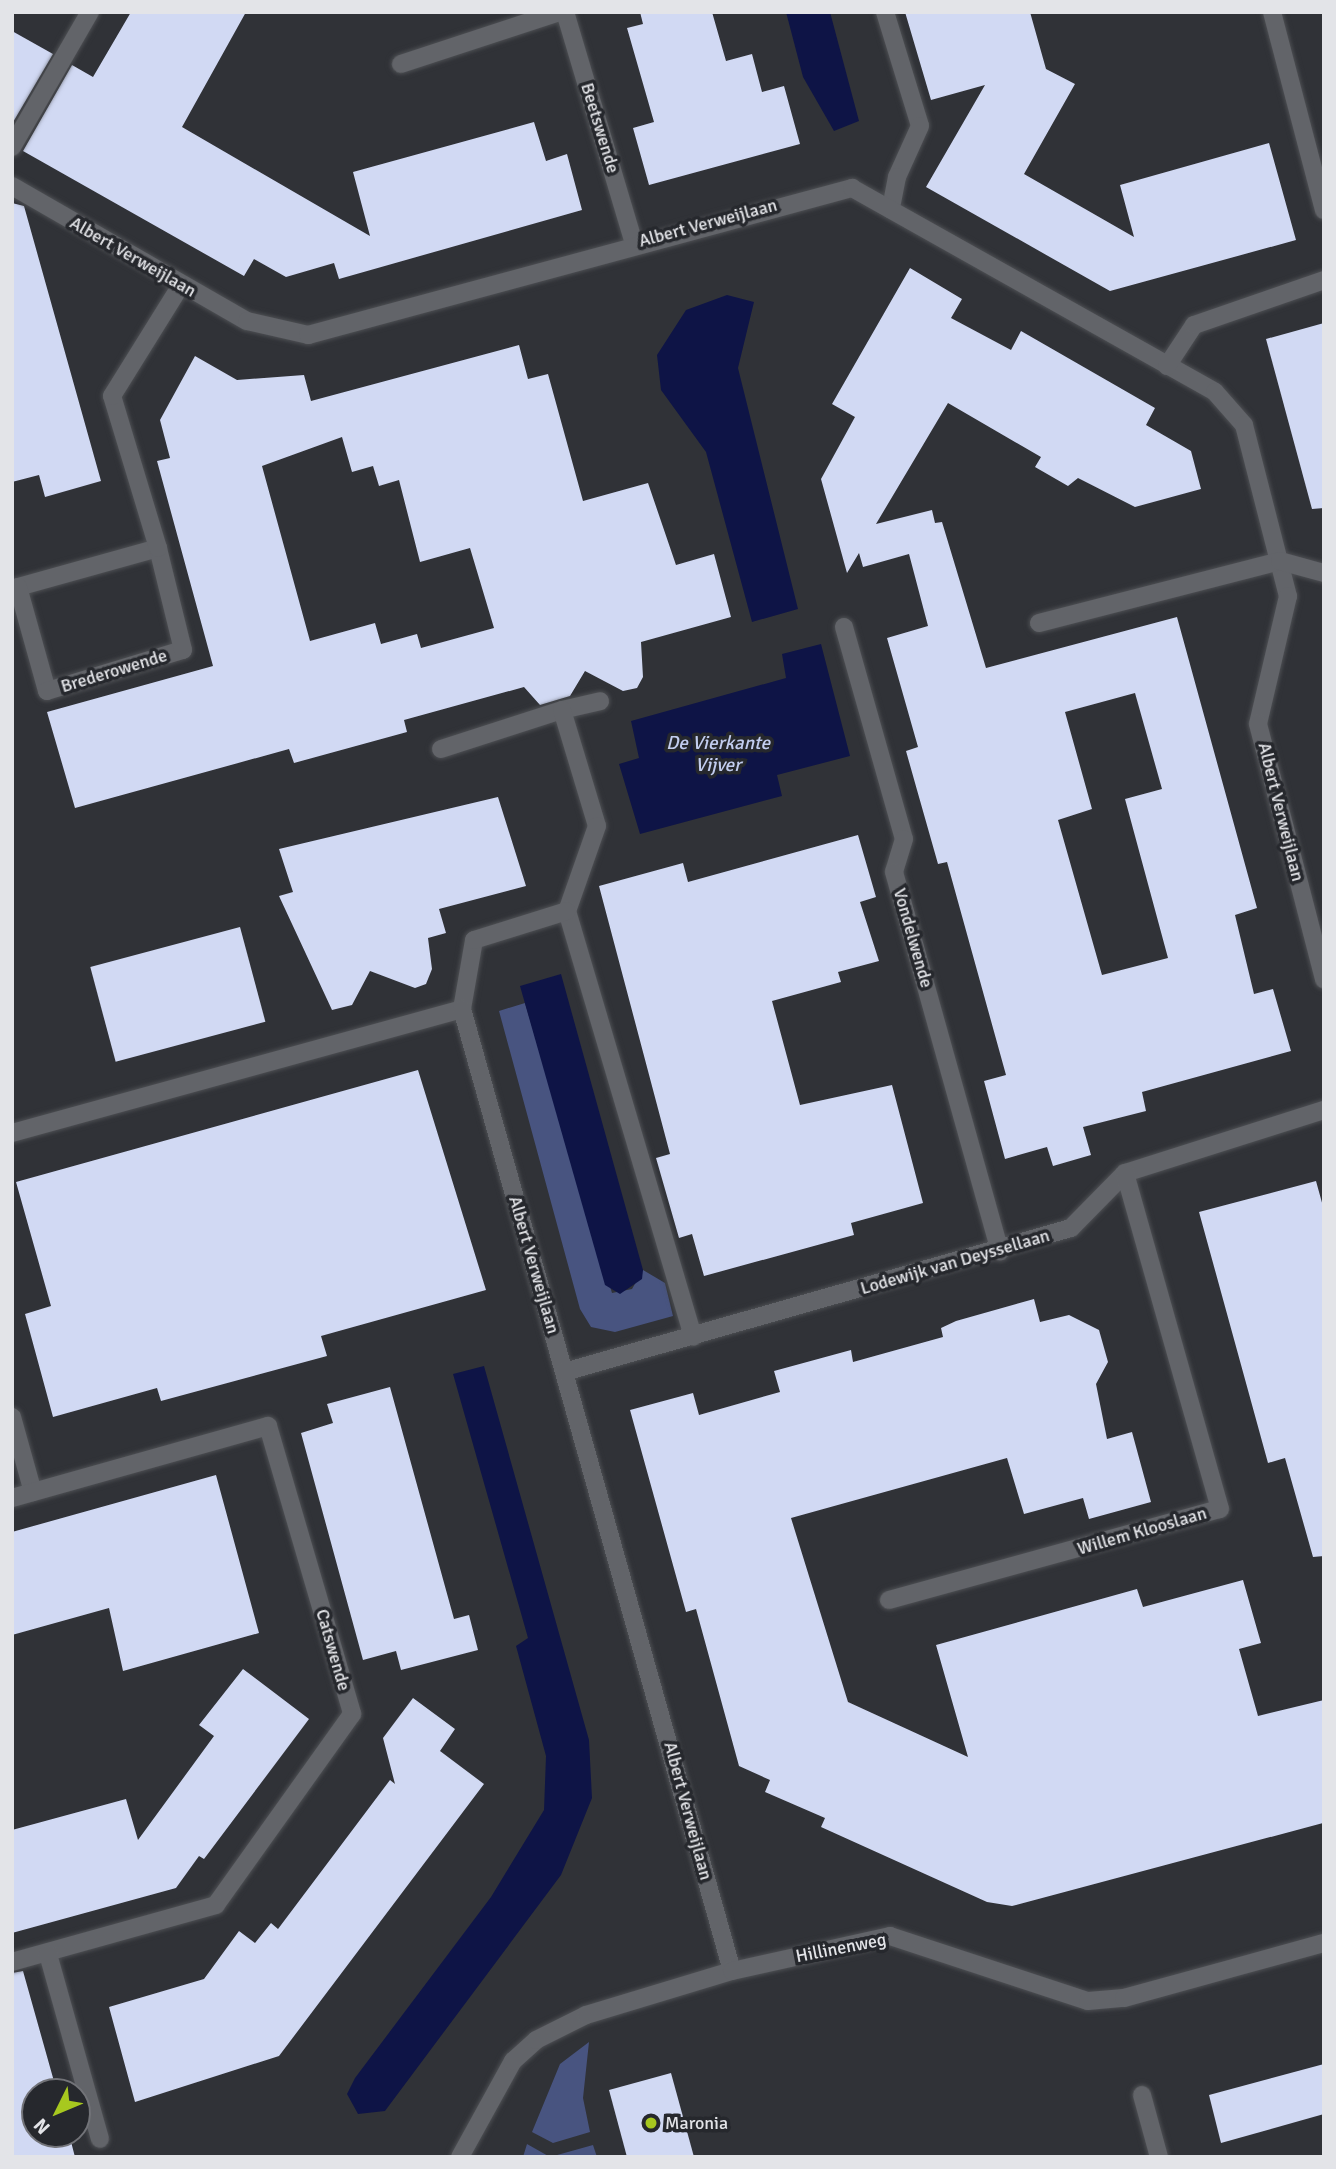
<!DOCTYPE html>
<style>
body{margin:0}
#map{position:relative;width:1336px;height:2169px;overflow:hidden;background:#303237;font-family:Signika,sans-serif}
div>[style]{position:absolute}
.green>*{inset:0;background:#485480}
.water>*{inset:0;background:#0e1446}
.building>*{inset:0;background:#d1d9f3;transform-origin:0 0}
.roads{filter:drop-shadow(0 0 2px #4d4f53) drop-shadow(0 0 2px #4d4f53)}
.street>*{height:18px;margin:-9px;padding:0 9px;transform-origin:9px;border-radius:9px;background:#626469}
.dots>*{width:19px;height:19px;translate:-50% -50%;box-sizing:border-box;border:4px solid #26282d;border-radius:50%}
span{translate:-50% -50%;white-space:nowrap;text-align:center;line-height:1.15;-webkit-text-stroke:7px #26282d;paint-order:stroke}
.street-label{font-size:18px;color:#e3e4e8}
.poi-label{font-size:18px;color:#e3e4e8}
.left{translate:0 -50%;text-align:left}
.water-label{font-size:19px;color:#c2cdef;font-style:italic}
.frame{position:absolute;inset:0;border:14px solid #e3e4e8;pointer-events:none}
.north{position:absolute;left:21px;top:2078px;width:70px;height:70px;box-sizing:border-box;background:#26282d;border:2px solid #727378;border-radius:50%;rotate:227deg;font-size:19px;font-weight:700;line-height:28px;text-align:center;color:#e3e4e8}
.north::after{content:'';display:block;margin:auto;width:24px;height:32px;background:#a7c81f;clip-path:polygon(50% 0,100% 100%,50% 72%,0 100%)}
</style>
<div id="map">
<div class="green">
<div style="clip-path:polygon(525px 1003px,612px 1293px,632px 1289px,643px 1270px,665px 1283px,673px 1316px,615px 1332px,591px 1327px,580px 1309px,499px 1011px)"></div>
<div style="clip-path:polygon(589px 2042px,583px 2098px,590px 2132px,553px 2143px,532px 2132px,560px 2064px)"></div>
<div style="clip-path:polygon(527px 2144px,550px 2157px,593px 2145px,597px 2157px,523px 2157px)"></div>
</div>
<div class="water">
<div style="clip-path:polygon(786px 12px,830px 12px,859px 121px,834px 131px,803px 77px)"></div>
<div style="clip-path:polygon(727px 295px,754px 302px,738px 368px,798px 609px,752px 622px,706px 452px,661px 390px,657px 355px,686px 310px)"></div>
<div style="clip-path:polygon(821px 644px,850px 756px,777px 775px,782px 796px,640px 834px,619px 764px,639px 758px,631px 721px,786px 678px,782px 654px)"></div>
<div style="clip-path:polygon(561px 974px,643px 1270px,642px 1279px,620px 1294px,605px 1285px,520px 986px)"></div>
<div style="clip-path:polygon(484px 1366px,589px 1740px,592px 1798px,561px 1875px,385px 2111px,358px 2114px,347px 2094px,355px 2078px,491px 1897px,544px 1810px,546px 1756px,516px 1646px,528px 1638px,453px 1374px)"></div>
</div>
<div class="building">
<div style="clip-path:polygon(131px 12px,246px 12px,182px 127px,370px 236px,353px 172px,534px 122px,546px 161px,567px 154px,582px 210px,339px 279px,334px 263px,286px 277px,254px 259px,244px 276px,23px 151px,72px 65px,93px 77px)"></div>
<div style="clip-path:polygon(640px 12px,712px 12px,726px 61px,752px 54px,762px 92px,784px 86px,800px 144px,649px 185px,633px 128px,654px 122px,627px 28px,643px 24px)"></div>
<div style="clip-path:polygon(905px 12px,1030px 12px,1046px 69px,1075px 84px,1024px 174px,1134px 237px,1120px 185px,1269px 143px,1296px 240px,1110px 291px,926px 187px,985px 85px,931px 100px)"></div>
<div style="clip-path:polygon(12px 31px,53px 54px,12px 124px)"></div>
<div style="clip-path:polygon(12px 203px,24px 206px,101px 481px,45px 497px,39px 475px,12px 482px)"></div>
<div style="clip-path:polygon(evenodd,910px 268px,962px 299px,951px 318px,1011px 350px,1021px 331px,1155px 408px,1146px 425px,1191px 451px,1201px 489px,1135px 507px,1078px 478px,1068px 486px,1035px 467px,1041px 457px,948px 403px,876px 524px,932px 510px,935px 523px,942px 522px,986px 668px,1177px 617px,1257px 908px,1235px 915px,1254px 994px,1273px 989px,1291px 1051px,1142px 1092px,1146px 1111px,1083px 1127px,1091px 1155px,1053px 1166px,1047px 1147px,1005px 1159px,984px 1081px,1006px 1075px,947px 862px,938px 864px,917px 790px,906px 751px,918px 747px,887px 638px,928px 626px,909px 554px,863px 567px,859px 553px,847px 573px,821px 479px,855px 417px,832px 404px,910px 268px,1135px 693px,1162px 789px,1125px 799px,1168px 958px,1102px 975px,1058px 820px,1092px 809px,1065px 712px,1135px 693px)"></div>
<div style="clip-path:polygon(1324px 323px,1324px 508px,1312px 509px,1266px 339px)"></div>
<div style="clip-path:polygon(evenodd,519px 345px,528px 379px,548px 374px,583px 501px,648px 483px,676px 565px,714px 554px,731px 617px,641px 642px,643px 677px,637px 688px,623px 691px,585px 671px,570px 696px,540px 705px,524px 687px,404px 720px,407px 732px,294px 763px,289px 749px,75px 808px,47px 712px,213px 666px,157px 461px,170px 458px,160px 420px,195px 356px,237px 380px,304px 375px,311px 401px,519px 345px,342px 437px,352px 472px,373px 466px,379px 486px,399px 480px,420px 562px,470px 548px,494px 628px,421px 648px,417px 634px,381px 644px,375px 623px,310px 641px,262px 466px,342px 437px)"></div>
<div style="clip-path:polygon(498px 797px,526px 886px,439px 909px,446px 933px,428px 938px,432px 969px,426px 984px,415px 988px,370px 971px,352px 1005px,332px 1010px,279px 896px,293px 892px,279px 849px)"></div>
<div style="clip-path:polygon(858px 835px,876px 897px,860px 902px,879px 961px,838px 972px,841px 982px,772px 1001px,800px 1105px,892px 1085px,923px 1203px,851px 1223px,854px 1235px,704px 1276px,692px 1234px,679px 1238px,656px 1158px,670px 1154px,599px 886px,683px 863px,688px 882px)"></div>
<div style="left:240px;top:927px;width:98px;height:155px;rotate:75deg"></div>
<div style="clip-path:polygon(418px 1070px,486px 1290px,321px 1336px,327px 1356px,161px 1401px,157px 1388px,53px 1417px,25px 1314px,51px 1306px,16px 1182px)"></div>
<div style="clip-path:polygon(1316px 1181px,1324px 1210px,1324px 1556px,1313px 1557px,1285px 1458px,1268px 1463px,1199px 1212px)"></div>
<div style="clip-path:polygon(1034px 1299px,1040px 1322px,1069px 1315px,1099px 1330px,1108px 1362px,1096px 1384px,1107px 1439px,1132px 1432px,1151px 1502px,1089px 1519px,1083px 1498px,1024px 1514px,1007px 1458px,791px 1518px,848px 1702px,968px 1757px,936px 1645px,1137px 1589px,1143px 1607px,1243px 1580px,1261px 1643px,1239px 1649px,1258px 1716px,1324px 1700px,1323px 1823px,1012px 1906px,987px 1902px,821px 1827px,825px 1818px,765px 1792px,770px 1780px,739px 1766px,696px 1609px,686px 1612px,630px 1410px,693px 1393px,699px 1415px,780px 1392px,774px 1371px,851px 1350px,853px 1362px,943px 1337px,941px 1328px,956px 1321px)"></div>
<div style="clip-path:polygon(390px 1387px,454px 1619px,469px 1615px,478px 1650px,401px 1670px,396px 1651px,363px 1660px,301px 1433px,333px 1423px,327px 1404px)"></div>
<div style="clip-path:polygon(216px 1475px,259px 1633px,123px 1671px,109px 1608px,12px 1635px,12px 1532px)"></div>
<div style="clip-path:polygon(243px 1669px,309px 1719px,204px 1859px,199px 1856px,176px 1888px,12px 1933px,12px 1830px,126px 1799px,138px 1840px,214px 1736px,199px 1725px)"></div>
<div style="clip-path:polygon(413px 1698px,455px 1729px,440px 1751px,484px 1784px,279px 2056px,135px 2102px,109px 2007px,204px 1979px,239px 1931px,255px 1943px,271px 1923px,278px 1929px,390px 1780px,395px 1784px,383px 1738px)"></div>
<div style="clip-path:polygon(23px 1971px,57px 2092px,35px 2092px,35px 2134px,69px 2134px,75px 2157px,12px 2157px,12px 1973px)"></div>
<div style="clip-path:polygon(1324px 2064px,1324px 2114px,1221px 2143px,1209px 2095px)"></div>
<div style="clip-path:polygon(671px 2073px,694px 2157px,627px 2157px,609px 2090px)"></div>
</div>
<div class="roads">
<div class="street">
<div style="left:565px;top:12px;width:241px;rotate:73.4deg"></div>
<div style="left:885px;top:12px;width:119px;rotate:72.9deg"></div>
<div style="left:920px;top:126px;width:56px;rotate:114.3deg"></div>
<div style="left:897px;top:177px;width:33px;rotate:101deg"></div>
<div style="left:1272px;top:12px;width:205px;rotate:75.3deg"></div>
<div style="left:401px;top:64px;width:166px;rotate:-18.2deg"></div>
<div style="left:12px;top:147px;width:156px;rotate:-60deg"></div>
<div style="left:12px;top:186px;width:271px;rotate:29.9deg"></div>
<div style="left:247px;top:321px;width:63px;rotate:12.9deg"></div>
<div style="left:308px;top:335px;width:564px;rotate:-15.12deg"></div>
<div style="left:852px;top:188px;width:416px;rotate:29.3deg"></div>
<div style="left:1215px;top:392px;width:44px;rotate:48.7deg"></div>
<div style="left:1244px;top:425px;width:177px;rotate:75.6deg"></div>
<div style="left:1288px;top:596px;width:131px;rotate:103.2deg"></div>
<div style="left:1258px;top:724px;width:264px;rotate:75.5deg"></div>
<div style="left:1167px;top:366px;width:49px;rotate:-56.6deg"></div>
<div style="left:1194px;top:325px;width:138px;rotate:-19.1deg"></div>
<div style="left:158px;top:548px;width:145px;rotate:164.4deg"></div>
<div style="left:18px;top:587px;width:108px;rotate:74.4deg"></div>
<div style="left:47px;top:691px;width:142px;rotate:-16.8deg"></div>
<div style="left:183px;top:650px;width:105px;rotate:-103.8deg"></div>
<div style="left:158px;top:548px;width:159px;rotate:-106.8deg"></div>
<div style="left:112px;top:396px;width:131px;rotate:-58.1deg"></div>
<div style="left:1039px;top:623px;width:249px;rotate:-14.4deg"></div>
<div style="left:1280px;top:561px;width:46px;rotate:15.3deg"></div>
<div style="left:844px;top:627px;width:220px;rotate:74.2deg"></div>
<div style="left:904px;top:839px;width:34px;rotate:107deg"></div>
<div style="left:894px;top:872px;width:394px;rotate:74.4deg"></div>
<div style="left:562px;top:710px;width:39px;rotate:-13deg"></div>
<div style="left:441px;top:749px;width:127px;rotate:-17.9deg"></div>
<div style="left:562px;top:710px;width:121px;rotate:73.2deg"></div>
<div style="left:597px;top:826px;width:90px;rotate:109.4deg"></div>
<div style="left:567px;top:911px;width:444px;rotate:73.5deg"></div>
<div style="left:462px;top:1009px;width:70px;rotate:-80.1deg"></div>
<div style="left:474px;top:940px;width:97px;rotate:-17.3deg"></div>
<div style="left:12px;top:1133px;width:467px;rotate:-15.4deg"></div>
<div style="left:462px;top:1009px;width:999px;rotate:74.32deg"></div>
<div style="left:564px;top:1372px;width:527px;rotate:-15.86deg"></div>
<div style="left:1071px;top:1228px;width:77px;rotate:-45.5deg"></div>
<div style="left:1125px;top:1173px;width:209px;rotate:-17.6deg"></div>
<div style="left:12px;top:1417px;width:78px;rotate:74.4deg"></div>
<div style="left:12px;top:1498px;width:266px;rotate:-15.7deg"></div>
<div style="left:268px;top:1426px;width:300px;rotate:73.7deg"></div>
<div style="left:352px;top:1714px;width:234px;rotate:125.5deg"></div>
<div style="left:216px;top:1905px;width:212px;rotate:164.4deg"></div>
<div style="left:889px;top:1600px;width:343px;rotate:-15.4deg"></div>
<div style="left:1220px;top:1509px;width:349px;rotate:-105.8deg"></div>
<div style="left:48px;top:1954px;width:192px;rotate:74.3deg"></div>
<div style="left:1142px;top:2095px;width:64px;rotate:74.7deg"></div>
<div style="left:460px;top:2157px;width:110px;rotate:-61.1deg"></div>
<div style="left:513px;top:2061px;width:31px;rotate:-42deg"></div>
<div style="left:536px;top:2040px;width:56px;rotate:-26.6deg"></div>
<div style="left:586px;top:2015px;width:152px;rotate:-16.8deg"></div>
<div style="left:732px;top:1971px;width:162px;rotate:-12.5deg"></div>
<div style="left:890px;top:1936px;width:208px;rotate:18.2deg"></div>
<div style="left:1088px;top:2001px;width:36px;rotate:-5deg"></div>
<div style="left:1124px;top:1998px;width:207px;rotate:-15.4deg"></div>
</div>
</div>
<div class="dots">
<div style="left:651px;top:2123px;background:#a7c81f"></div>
</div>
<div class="street-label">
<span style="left:600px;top:128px;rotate:73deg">Beetswende</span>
<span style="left:708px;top:223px;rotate:-15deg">Albert Verweijlaan</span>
<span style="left:133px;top:257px;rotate:30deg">Albert Verweijlaan</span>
<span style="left:114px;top:671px;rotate:-17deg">Brederowende</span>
<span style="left:1281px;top:812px;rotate:76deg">Albert Verweijlaan</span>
<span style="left:913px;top:938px;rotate:74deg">Vondelwende</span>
<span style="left:955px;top:1262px;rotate:-16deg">Lodewijk van Deyssellaan</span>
<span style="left:534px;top:1265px;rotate:74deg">Albert Verweijlaan</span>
<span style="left:1142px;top:1531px;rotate:-16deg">Willem Klooslaan</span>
<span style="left:333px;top:1650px;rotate:74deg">Catswende</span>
<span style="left:688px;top:1811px;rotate:75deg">Albert Verweijlaan</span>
<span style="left:841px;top:1948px;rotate:-11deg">Hillinenweg</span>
</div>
<div class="poi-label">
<span class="left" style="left:665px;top:2123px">Maronia</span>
</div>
<div class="water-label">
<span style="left:718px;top:755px">De Vierkante<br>Vijver</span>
</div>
<div class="frame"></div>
<div class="north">N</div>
</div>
